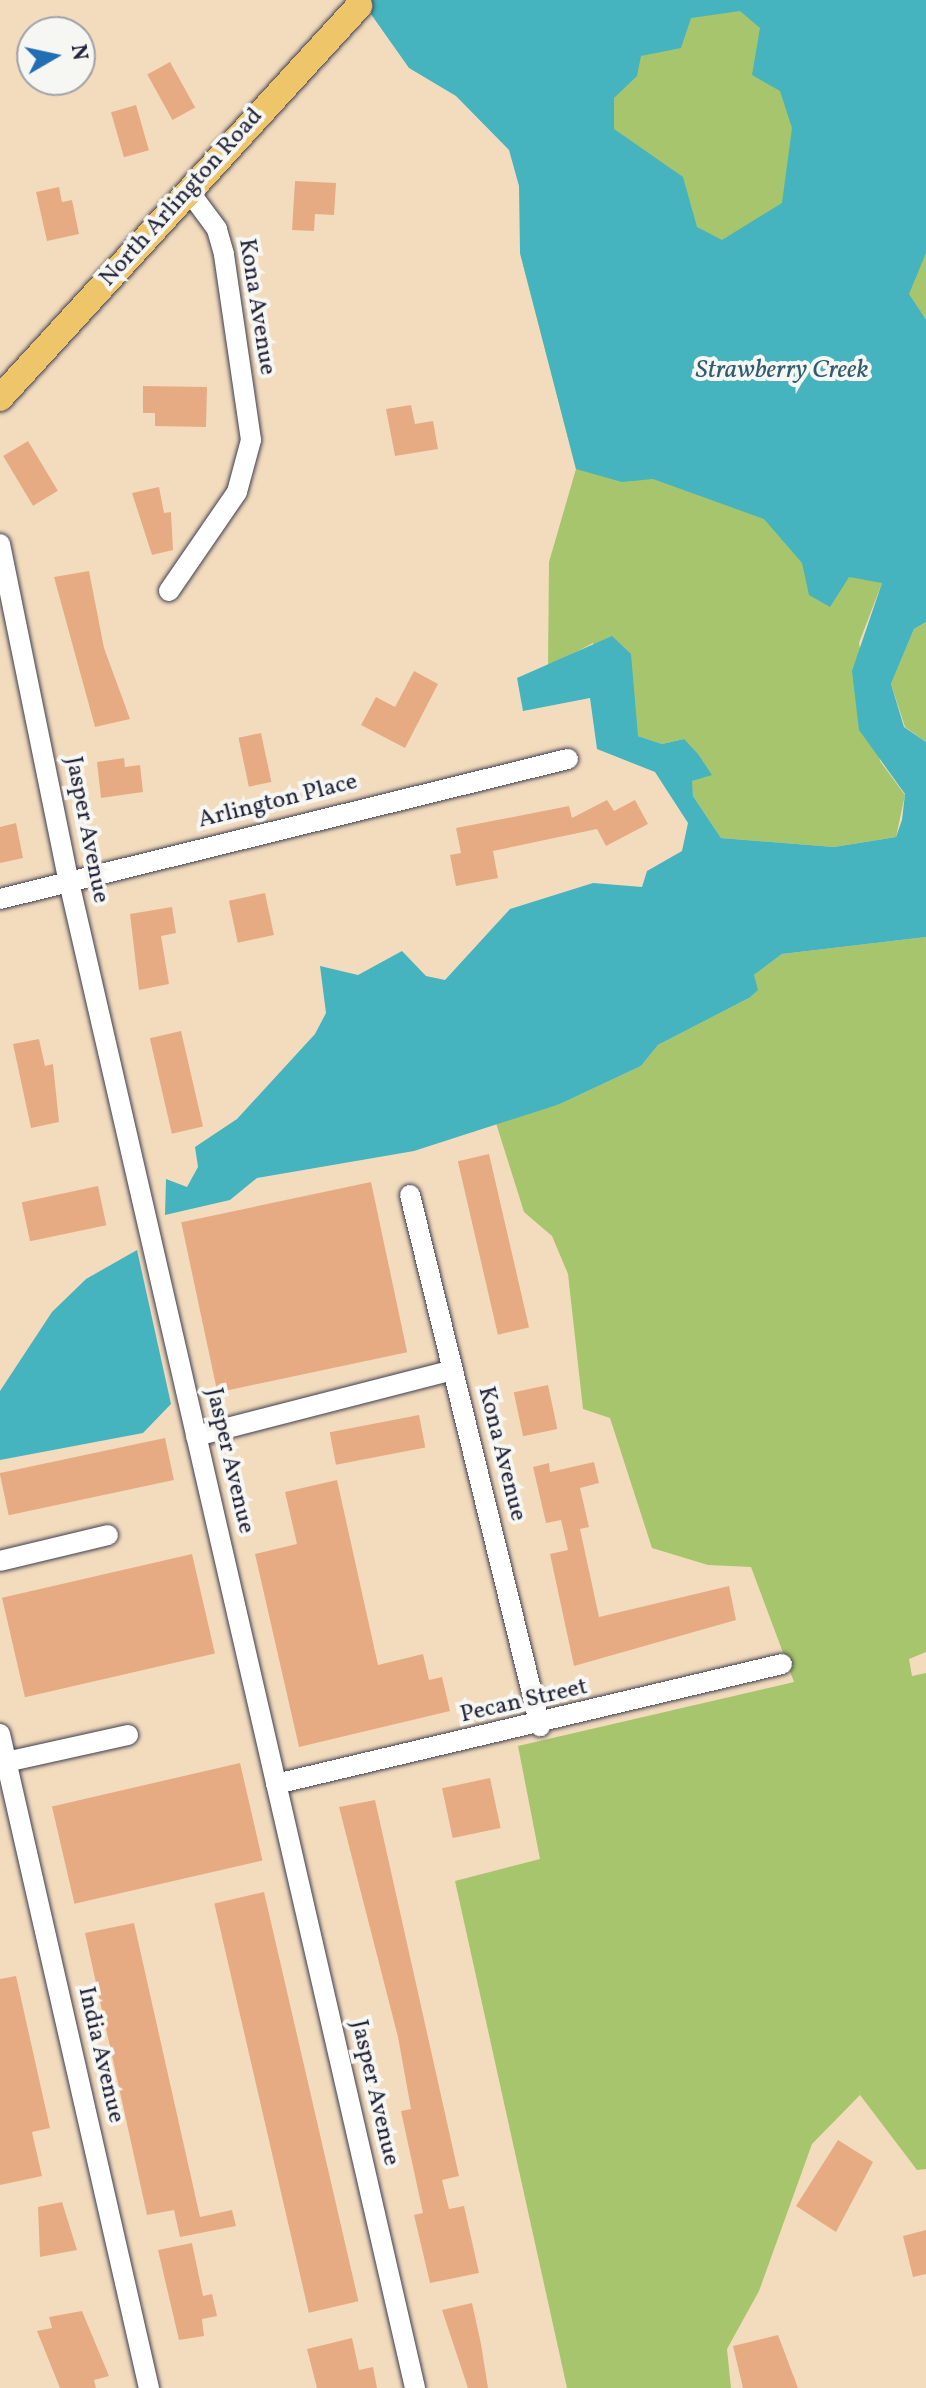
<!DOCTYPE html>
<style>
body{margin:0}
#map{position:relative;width:926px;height:2388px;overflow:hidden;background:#f3dcbe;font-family:Vollkorn,serif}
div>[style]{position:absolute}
.green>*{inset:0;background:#a7c56c}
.water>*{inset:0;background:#45b4bf}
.building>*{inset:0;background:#e7ab84;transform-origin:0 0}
.roads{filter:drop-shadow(0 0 2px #413e4f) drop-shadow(0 0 2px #413e4f)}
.minor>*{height:20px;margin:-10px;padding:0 10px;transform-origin:10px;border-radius:10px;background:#fff}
.major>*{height:26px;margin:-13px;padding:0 13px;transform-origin:13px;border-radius:13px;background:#eec569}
span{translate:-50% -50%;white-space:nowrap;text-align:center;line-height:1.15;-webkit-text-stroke:8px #f6f6f2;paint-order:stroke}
.street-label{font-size:24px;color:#22223b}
.water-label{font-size:26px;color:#305c70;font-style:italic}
.north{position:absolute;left:16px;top:16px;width:80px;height:80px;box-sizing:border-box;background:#f6f6f2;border:2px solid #a1a1a9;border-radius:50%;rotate:81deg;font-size:22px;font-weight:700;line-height:32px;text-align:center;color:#22223b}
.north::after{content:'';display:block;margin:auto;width:28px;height:36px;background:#1f6fb2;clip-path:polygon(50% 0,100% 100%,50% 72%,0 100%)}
</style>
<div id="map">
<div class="green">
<div style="clip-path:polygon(493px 0,784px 0,926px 92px,926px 596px)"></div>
<div style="clip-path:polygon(520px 253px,882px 583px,859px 643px,880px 761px,905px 795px,896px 837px,834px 847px,721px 838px,693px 796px,684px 739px,662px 744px,638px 736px,593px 643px,548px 667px,549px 562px,576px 469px)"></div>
<div style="clip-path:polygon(926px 622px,926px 742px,905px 727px,891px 684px,914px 629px)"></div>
<div style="clip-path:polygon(926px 937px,926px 1652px,909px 1659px,912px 1676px,926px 1673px,926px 2169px,917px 2170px,860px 2095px,812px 2144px,759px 2291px,727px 2349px,731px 2388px,567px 2388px,455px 1881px,540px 1859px,518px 1746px,794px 1682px,751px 1567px,708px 1565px,652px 1548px,610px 1418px,583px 1409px,568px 1274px,552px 1236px,524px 1212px,495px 1120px,560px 1104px,641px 1066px,658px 1045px,749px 998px,754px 975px,782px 954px)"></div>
</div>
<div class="water">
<div style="clip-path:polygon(evenodd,361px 0,926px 0,926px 253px,909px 294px,926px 320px,926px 622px,914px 629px,891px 684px,904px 727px,926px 742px,926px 937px,782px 954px,754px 975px,758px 990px,749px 998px,658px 1045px,641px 1066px,560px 1104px,414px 1151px,257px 1178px,230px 1200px,165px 1215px,166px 1179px,187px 1187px,198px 1167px,195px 1147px,237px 1119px,315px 1034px,326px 1013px,320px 966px,358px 975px,402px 951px,426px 976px,445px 980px,510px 909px,593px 883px,642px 887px,647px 871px,682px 851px,688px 823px,655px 772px,597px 749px,590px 698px,523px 711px,517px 678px,612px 636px,631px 654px,638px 736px,662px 744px,684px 739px,698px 754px,712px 775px,692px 781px,693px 796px,721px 838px,834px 847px,896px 837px,902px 820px,905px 794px,859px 730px,852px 671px,882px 583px,849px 577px,830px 607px,809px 595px,802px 563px,764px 519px,653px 479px,622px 482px,576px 469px,520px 253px,519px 186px,509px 150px,456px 96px,409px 68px,361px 0,740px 11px,760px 28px,752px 75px,780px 91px,792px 128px,782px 203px,722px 240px,697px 227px,683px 177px,614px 129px,614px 98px,637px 76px,641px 56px,681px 48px,691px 18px,740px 11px)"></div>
<div style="clip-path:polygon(137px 1250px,171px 1404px,143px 1433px,0 1460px,0 1391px,52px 1312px,86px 1279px)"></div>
</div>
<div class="building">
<div style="left:170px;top:62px;width:52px;height:26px;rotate:61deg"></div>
<div style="left:136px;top:105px;width:47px;height:26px;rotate:74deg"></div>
<div style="clip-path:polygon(295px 181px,336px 183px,334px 215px,315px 214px,314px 231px,292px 230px)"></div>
<div style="clip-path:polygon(59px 187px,62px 202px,72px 200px,79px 234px,47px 241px,36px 192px)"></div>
<div style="clip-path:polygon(143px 386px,207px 387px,206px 427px,155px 426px,155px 413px,143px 413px)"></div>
<div style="clip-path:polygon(411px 405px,415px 424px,433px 421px,438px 449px,395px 456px,386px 409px)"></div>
<div style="left:28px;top:441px;width:58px;height:29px;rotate:59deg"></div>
<div style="clip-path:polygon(159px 487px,164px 513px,171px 512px,173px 550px,152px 555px,132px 493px)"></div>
<div style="clip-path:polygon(89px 571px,104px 648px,130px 719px,95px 727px,54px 577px)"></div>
<div style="clip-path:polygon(414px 671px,438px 684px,405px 748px,361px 725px,376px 697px,395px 707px)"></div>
<div style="left:261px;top:733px;width:50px;height:23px;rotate:78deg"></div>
<div style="clip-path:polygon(124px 758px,125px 767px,140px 765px,143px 792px,101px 798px,97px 762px)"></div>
<div style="clip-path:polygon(607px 800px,614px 811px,635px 800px,648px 824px,606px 846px,597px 829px,493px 851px,498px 878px,456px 886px,450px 855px,461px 853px,456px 828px,569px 806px,572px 818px)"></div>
<div style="clip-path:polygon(16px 823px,23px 858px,0 863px,0 827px)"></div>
<div style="left:265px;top:893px;width:43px;height:37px;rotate:78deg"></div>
<div style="clip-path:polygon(172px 907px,176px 933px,161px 936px,169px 984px,139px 990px,130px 914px)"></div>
<div style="left:181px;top:1031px;width:98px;height:32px;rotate:77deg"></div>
<div style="clip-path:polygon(39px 1039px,45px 1066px,53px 1064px,59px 1122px,31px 1128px,13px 1044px)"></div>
<div style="left:489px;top:1154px;width:178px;height:32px;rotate:77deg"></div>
<div style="left:371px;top:1182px;width:174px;height:194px;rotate:78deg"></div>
<div style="left:98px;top:1186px;width:40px;height:78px;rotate:78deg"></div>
<div style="left:548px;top:1385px;width:45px;height:35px;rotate:78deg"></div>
<div style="left:419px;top:1415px;width:33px;height:91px;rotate:79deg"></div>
<div style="left:165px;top:1438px;width:43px;height:169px;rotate:78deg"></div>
<div style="clip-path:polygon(594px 1462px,599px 1483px,580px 1488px,589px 1527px,580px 1529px,599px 1617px,729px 1586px,736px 1620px,574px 1666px,550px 1554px,568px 1550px,561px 1520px,546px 1523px,533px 1467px,549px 1463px,550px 1472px)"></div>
<div style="clip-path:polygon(337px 1480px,378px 1665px,423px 1654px,429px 1680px,442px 1677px,450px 1711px,299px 1747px,255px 1554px,297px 1544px,285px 1492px)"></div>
<div style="left:192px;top:1554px;width:102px;height:195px;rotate:77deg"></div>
<div style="left:240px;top:1763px;width:100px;height:193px;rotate:77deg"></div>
<div style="left:490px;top:1778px;width:51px;height:49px;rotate:78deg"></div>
<div style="clip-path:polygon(375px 1800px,459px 2176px,442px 2180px,449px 2209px,464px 2206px,479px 2273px,430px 2283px,414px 2215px,423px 2213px,401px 2111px,411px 2109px,398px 2037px,339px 1807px)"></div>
<div style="left:264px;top:1892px;width:420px;height:51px;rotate:77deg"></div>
<div style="clip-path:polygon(134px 1923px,200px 2217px,232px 2210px,236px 2226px,180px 2237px,174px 2210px,147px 2215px,85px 1933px)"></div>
<div style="clip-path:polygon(16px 1976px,50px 2128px,32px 2132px,42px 2176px,0 2185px,0 1979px)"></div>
<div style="clip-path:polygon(838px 2140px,873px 2162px,836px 2232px,796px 2206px)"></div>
<div style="clip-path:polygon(62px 2202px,77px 2250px,40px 2257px,38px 2207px)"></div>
<div style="clip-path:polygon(926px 2230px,926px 2274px,913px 2277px,903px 2236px)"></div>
<div style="clip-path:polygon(192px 2243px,203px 2296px,212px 2294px,217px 2316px,202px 2319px,204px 2336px,179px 2340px,158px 2250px)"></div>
<div style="clip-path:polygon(472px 2303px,481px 2344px,488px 2388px,468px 2388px,442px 2310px)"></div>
<div style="clip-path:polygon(82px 2311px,109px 2376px,94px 2380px,96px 2388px,60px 2388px,37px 2331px,52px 2328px,49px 2317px)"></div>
<div style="clip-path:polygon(778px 2335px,798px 2388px,743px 2388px,733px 2346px)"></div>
<div style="clip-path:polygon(352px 2338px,359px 2370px,373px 2367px,377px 2388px,317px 2388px,307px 2349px)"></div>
</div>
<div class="roads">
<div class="minor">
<div style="left:0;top:544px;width:345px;rotate:78.5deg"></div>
<div style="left:69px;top:882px;width:1545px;rotate:77.06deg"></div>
<div style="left:169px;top:591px;width:120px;rotate:-55.5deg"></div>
<div style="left:237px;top:492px;width:54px;rotate:-74.9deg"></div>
<div style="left:251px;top:440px;width:188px;rotate:-98.3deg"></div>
<div style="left:224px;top:254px;width:26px;rotate:-106deg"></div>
<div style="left:217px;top:229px;width:49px;rotate:-126.6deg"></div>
<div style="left:0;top:899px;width:585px;rotate:-13.85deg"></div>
<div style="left:410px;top:1195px;width:547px;rotate:76.24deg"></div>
<div style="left:196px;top:1436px;width:265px;rotate:-14.4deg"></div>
<div style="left:0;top:1561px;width:111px;rotate:-13.5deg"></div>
<div style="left:0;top:1734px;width:671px;rotate:77.17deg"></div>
<div style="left:6px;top:1762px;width:125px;rotate:-12.5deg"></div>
<div style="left:276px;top:1784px;width:520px;rotate:-13.34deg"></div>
</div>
<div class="major">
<div style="left:0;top:398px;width:532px;rotate:-47.52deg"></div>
</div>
</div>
<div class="street-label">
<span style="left:182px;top:198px;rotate:-48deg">North Arlington Road</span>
<span style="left:256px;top:307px;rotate:81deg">Kona Avenue</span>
<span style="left:278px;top:802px;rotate:-14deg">Arlington Place</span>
<span style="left:86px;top:830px;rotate:79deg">Jasper Avenue</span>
<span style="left:501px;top:1454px;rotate:76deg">Kona Avenue</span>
<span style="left:229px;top:1461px;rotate:77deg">Jasper Avenue</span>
<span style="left:524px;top:1702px;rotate:-13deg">Pecan Street</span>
<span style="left:100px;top:2055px;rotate:77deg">India Avenue</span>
<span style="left:374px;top:2093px;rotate:77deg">Jasper Avenue</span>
</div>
<div class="water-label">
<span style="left:782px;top:371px">Strawberry Creek</span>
</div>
<div class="north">N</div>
</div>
